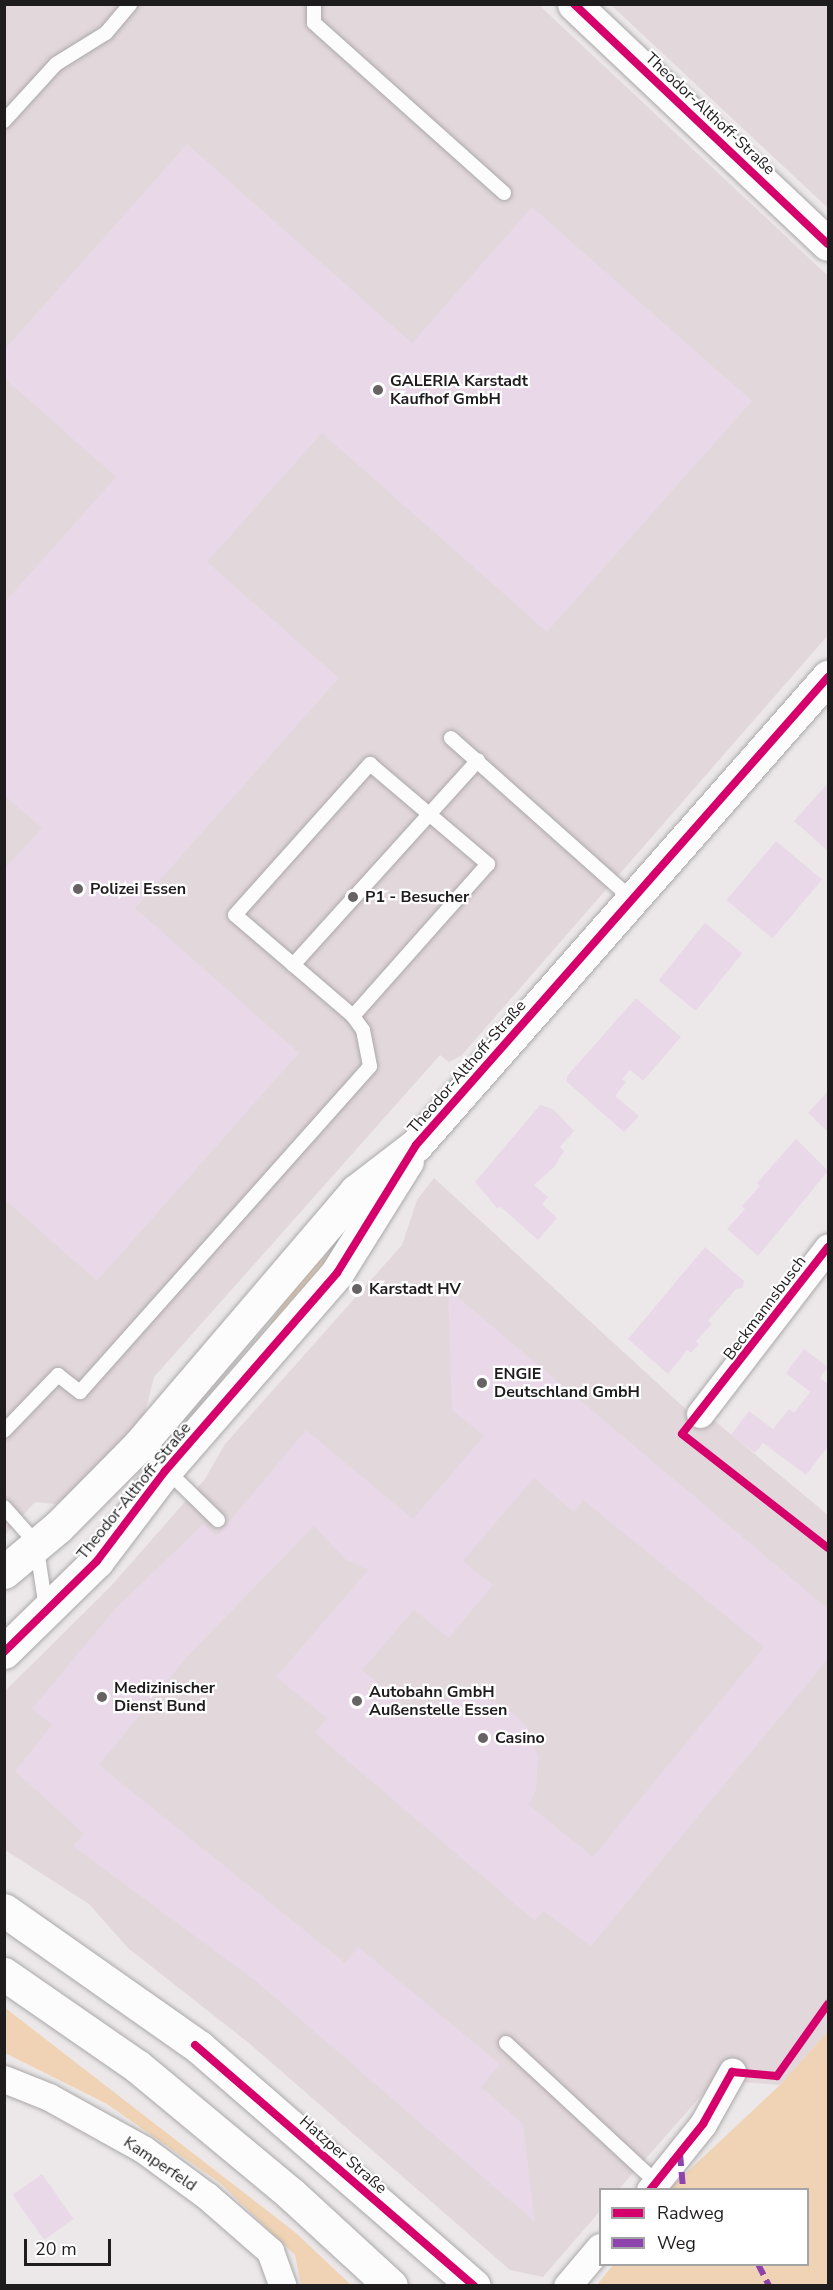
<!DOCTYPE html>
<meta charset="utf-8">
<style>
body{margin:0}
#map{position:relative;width:833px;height:2290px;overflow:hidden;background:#ece8e9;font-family:"Nunito Sans",sans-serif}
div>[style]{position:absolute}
.built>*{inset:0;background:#e2d7da}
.green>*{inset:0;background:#f0d3b4}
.building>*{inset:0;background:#e9d9e8;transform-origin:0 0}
.roads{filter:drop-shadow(0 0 2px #aba8a9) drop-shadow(0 0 2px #aba8a9)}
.lane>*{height:14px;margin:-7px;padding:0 7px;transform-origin:7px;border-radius:7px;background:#fcfcfc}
.street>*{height:27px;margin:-13.5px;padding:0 13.5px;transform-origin:13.5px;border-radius:13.5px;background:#fcfcfc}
.secondary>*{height:33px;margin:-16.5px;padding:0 16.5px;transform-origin:16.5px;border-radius:16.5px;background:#fcfcfc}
.quiet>*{height:6px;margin-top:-3px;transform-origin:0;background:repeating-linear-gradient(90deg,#8e44ad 0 12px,transparent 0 18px)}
.cycleway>*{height:8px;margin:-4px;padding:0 4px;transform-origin:4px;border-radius:4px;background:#d6006c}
.dots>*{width:16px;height:16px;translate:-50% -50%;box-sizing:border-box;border:3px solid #fff;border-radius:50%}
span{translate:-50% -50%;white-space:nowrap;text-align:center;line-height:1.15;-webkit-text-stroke:4.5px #fff;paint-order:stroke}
.street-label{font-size:16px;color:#1f1c1d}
.poi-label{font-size:16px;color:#1f1c1d;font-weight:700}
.left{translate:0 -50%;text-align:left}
.frame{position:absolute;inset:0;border:6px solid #1f1c1d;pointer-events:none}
.legend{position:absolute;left:599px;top:2188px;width:210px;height:78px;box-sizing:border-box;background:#fff;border:2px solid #a5a4a5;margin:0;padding:8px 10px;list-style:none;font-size:18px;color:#1f1c1d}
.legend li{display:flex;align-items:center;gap:12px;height:30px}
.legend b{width:30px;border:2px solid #a5a4a5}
.scale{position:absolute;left:24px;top:2239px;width:87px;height:27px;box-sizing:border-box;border:3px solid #1f1c1d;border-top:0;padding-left:8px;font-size:18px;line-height:21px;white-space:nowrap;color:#1f1c1d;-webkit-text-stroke:4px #fff;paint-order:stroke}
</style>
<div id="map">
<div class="built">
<div style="clip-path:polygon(5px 5px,539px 5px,828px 276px,828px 635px,461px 1056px,449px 1062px,440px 1055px,154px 1377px,144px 1417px,72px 1494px,55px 1504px,35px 1502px,5px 1535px)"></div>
<div style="clip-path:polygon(611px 5px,828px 5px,828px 208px)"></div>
<div style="clip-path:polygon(434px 1178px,703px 1425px,710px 1417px,828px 1515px,828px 2031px,780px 2085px,715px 2080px,619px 2189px,600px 2190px,600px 2211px,543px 2277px,510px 2270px,250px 2044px,128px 1948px,89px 1904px,5px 1850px,4px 1692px,111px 1586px,205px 1479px,225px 1444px,402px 1245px,417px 1200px)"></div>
</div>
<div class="green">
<div style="clip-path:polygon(335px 1250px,275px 1327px,270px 1323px,292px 1289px,316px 1263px)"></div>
<div style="clip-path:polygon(4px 2007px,296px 2233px,351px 2285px,301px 2285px,295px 2255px,220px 2183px,107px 2104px,5px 2053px)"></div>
<div style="clip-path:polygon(828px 2031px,828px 2285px,597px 2285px,613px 2265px,808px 2264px,808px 2190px,669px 2189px,780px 2085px)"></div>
</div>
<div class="building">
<div style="clip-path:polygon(187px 144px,412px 343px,532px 207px,752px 401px,547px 632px,322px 433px,207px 562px,339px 678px,135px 908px,299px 1053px,97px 1281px,4px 1199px,4px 869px,42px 828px,4px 795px,4px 603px,116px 477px,4px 378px,4px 350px)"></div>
<div style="clip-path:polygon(828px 783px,828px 851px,794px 821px)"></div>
<div style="left:776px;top:841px;width:60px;height:77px;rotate:40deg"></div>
<div style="left:705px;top:923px;width:48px;height:74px;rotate:39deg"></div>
<div style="clip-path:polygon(636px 998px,681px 1037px,643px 1081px,630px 1070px,622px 1079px,626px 1082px,615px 1096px,639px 1116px,624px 1132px,567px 1082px,567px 1076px)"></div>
<div style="clip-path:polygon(828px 1091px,828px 1132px,808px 1113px)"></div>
<div style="clip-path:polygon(540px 1105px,553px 1109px,574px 1131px,560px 1147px,564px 1151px,554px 1167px,534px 1185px,548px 1197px,542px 1204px,557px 1218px,538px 1240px,501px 1207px,497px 1208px,475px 1182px)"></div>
<div style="clip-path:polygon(796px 1139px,828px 1171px,758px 1256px,727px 1229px,745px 1209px,742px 1206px,760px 1186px,757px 1183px)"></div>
<div style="clip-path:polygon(705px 1247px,744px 1281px,743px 1288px,736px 1289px,708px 1321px,712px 1324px,696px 1341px,699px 1344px,691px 1353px,687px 1350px,668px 1374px,628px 1339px)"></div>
<div style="clip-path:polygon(evenodd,448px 1289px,828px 1609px,828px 1659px,591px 1946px,543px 1911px,535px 1921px,315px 1733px,327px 1718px,276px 1677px,368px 1570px,345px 1559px,314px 1526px,187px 1657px,99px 1765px,345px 1963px,358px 1947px,500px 2064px,481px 2087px,523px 2124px,535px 2222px,257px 1982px,73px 1846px,84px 1834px,15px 1771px,52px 1725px,32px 1709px,115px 1609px,203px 1524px,217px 1536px,306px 1430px,413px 1519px,484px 1436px,452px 1410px,448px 1289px,534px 1478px,574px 1512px,583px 1500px,764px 1647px,593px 1857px,529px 1805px,536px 1789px,538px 1757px,527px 1727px,516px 1715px,494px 1701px,463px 1695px,431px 1704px,416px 1714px,362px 1670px,414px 1610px,449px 1638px,493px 1585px,463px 1561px,534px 1478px)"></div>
<div style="clip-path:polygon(804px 1349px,828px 1367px,820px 1378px,828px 1384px,828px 1446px,806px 1475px,763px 1443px,755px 1453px,731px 1435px,749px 1411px,773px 1429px,789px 1409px,794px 1413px,810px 1392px,786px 1373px)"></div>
<div style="left:42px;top:2174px;width:55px;height:36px;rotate:55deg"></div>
</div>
<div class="roads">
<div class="lane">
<div style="left:314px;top:4px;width:19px;rotate:90deg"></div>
<div style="left:314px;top:23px;width:255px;rotate:41.8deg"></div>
<div style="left:4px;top:121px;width:77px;rotate:-47.6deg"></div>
<div style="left:56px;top:64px;width:59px;rotate:-31.8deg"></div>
<div style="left:106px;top:33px;width:38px;rotate:-50deg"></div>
<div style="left:451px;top:738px;width:244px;rotate:41.7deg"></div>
<div style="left:370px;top:764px;width:155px;rotate:40.3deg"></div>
<div style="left:488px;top:864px;width:203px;rotate:131.6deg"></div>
<div style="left:353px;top:1016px;width:155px;rotate:-139.4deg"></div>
<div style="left:235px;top:915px;width:203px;rotate:-48.2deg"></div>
<div style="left:293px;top:965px;width:276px;rotate:-47.9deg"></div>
<div style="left:4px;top:1431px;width:78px;rotate:-46deg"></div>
<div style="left:58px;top:1375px;width:28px;rotate:38deg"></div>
<div style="left:80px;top:1392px;width:436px;rotate:-48.3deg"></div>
<div style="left:370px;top:1066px;width:37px;rotate:-101deg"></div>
<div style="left:363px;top:1030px;width:17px;rotate:-126deg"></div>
<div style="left:140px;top:1444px;width:109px;rotate:44.3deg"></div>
<div style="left:4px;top:1507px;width:48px;rotate:48.4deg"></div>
<div style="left:36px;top:1543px;width:66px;rotate:81.3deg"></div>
<div style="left:506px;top:2043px;width:205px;rotate:42.8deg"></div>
</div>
<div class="street">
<div style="left:700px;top:1414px;width:210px;rotate:-52.5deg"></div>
<div style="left:4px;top:2079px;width:48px;rotate:21.8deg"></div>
<div style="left:49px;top:2097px;width:107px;rotate:29deg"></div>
<div style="left:143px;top:2149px;width:79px;rotate:36.3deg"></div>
<div style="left:207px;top:2196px;width:84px;rotate:41.1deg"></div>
<div style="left:270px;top:2251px;width:37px;rotate:70deg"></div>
<div style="left:650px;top:2190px;width:85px;rotate:-51.2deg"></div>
<div style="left:703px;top:2124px;width:60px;rotate:-60.9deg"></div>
<div style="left:567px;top:2286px;width:51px;rotate:-49.8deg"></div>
</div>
<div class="secondary">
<div style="left:574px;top:4px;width:349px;rotate:43.4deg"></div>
<div style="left:4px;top:1572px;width:70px;rotate:-39.8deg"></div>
<div style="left:58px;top:1527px;width:117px;rotate:-45.3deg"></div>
<div style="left:140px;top:1444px;width:333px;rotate:-49.5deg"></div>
<div style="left:356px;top:1191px;width:76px;rotate:-37.5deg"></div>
<div style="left:416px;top:1145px;width:624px;rotate:-48.64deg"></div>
<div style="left:4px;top:1652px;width:130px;rotate:-44.4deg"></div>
<div style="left:97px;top:1561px;width:113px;rotate:-52.9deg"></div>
<div style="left:165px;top:1471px;width:262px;rotate:-49deg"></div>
<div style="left:337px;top:1273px;width:132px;rotate:-58deg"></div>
<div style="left:4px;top:1910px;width:238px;rotate:35.1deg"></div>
<div style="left:199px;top:2047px;width:364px;rotate:41deg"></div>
<div style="left:4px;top:1974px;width:162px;rotate:34.7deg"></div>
<div style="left:137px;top:2066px;width:199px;rotate:39.7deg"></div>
<div style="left:290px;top:2193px;width:137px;rotate:42.6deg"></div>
</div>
</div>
<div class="quiet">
<div style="left:680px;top:2154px;width:36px;rotate:85deg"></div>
<div style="left:758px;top:2264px;width:25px;rotate:63deg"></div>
</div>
<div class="cycleway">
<div style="left:574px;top:4px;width:349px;rotate:43.4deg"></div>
<div style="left:828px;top:1247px;width:237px;rotate:128deg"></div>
<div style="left:682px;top:1434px;width:185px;rotate:38deg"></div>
<div style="left:4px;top:1652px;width:130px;rotate:-44.4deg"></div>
<div style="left:97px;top:1561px;width:113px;rotate:-52.9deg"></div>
<div style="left:165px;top:1471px;width:262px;rotate:-49deg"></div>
<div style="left:337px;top:1273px;width:150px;rotate:-58.3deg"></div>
<div style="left:416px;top:1145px;width:624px;rotate:-48.64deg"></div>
<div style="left:195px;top:2045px;width:369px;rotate:40.8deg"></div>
<div style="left:650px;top:2190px;width:85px;rotate:-51.2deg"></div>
<div style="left:703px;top:2124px;width:60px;rotate:-60.9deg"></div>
<div style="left:732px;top:2072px;width:45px;rotate:5.1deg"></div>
<div style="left:777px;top:2076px;width:88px;rotate:-54.7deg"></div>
</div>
<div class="dots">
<div style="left:378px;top:390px;background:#676364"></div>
<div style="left:78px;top:889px;background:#676364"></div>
<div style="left:353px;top:897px;background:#676364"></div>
<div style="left:357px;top:1289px;background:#676364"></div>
<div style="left:482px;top:1383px;background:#676364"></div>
<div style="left:102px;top:1697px;background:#676364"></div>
<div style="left:357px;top:1701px;background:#676364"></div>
<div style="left:483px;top:1738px;background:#676364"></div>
</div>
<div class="street-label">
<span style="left:710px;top:114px;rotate:43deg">Theodor-Althoff-Straße</span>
<span style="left:467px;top:1067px;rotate:-49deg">Theodor-Althoff-Straße</span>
<span style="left:765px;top:1308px;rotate:-53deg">Beckmannsbusch</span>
<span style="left:134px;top:1491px;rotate:-51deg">Theodor-Althoff-Straße</span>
<span style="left:343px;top:2155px;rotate:41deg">Hatzper Straße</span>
<span style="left:160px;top:2164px;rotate:34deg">Kamperfeld</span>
</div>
<div class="poi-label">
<span class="left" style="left:390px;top:390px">GALERIA Karstadt<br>Kaufhof GmbH</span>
<span class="left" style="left:90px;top:889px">Polizei Essen</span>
<span class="left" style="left:365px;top:897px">P1 - Besucher</span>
<span class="left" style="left:369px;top:1289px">Karstadt HV</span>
<span class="left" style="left:494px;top:1383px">ENGIE<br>Deutschland GmbH</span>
<span class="left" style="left:114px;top:1697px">Medizinischer<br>Dienst Bund</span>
<span class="left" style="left:369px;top:1701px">Autobahn GmbH<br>Außenstelle Essen</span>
<span class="left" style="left:495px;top:1738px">Casino</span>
</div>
<div class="frame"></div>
<ul class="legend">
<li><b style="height:8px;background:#d6006c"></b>Radweg</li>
<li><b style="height:8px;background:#8e44ad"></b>Weg</li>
</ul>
<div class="scale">20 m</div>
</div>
